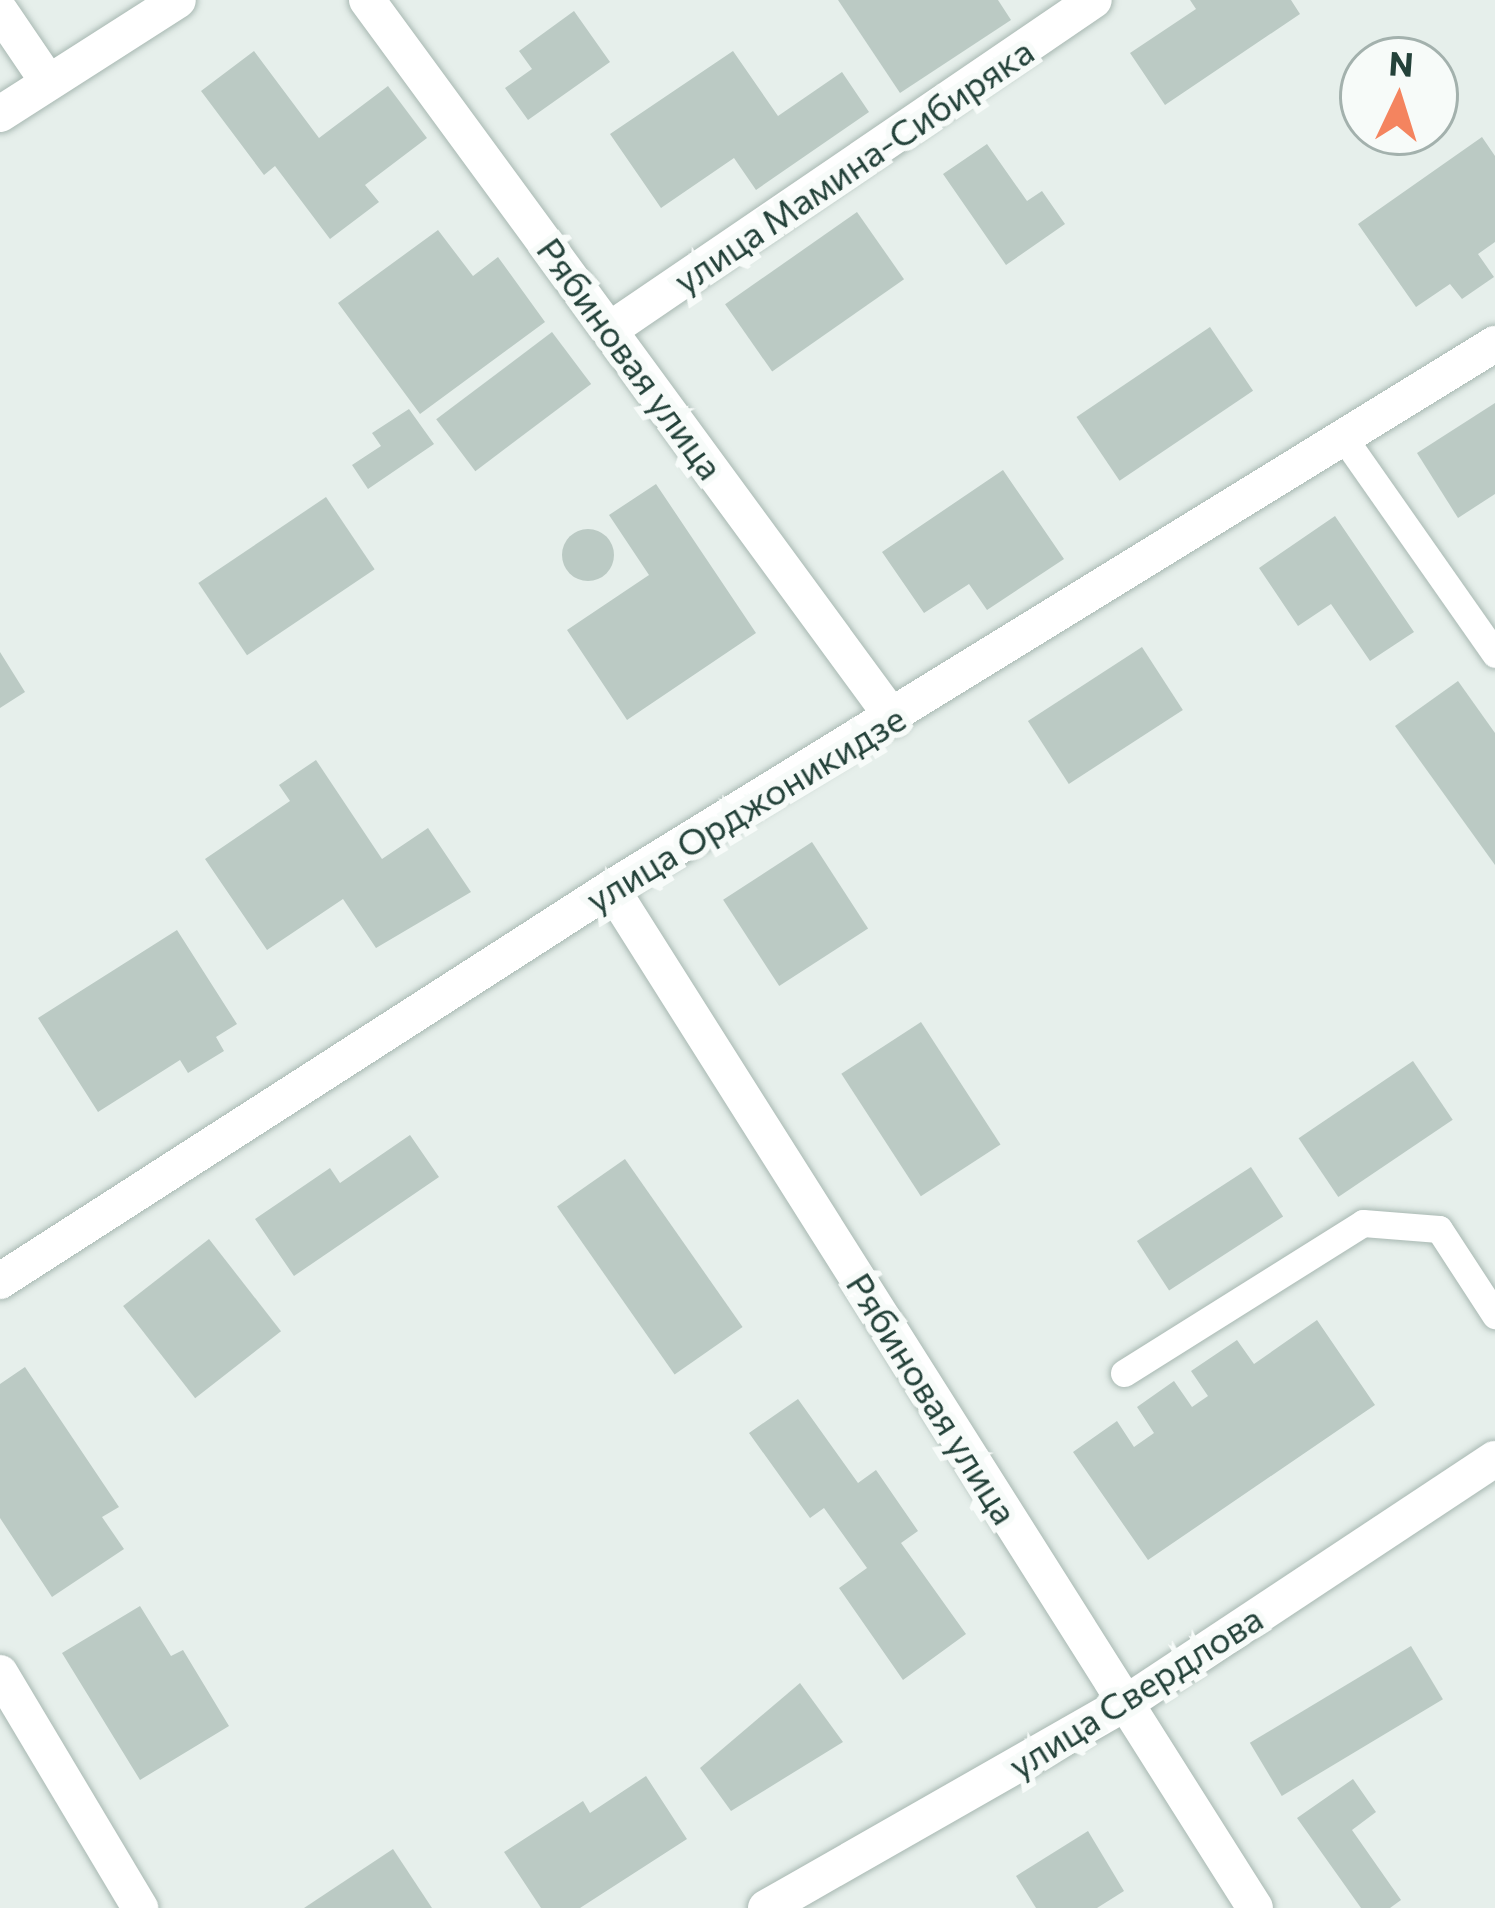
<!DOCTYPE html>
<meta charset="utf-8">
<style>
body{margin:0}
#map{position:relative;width:1495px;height:1908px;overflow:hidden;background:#e6efeb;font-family:Commissioner,sans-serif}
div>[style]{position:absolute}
.building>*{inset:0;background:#bbcac4;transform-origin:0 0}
.round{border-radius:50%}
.roads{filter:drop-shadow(0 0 3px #a8b8b2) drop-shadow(0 0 3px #a8b8b2)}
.service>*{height:27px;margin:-13.5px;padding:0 13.5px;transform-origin:13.5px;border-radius:13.5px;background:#fff}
.minor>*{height:36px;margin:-18px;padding:0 18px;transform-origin:18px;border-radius:18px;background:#fff}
span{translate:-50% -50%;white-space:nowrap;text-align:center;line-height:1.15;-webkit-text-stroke:12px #f7fbf9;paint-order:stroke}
.street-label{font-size:36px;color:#24423a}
.north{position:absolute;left:1339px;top:36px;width:120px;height:120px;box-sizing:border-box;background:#f7fbf9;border:3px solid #a3b1ad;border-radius:50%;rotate:4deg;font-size:33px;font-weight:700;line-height:48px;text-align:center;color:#24423a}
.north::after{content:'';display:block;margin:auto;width:42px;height:54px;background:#f4845f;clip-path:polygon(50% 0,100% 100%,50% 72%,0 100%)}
</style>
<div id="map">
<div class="building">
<div style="clip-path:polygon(838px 0,998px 0,1011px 20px,900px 93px)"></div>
<div style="clip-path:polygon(1190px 0,1291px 0,1300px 14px,1165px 105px,1130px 53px,1196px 9px)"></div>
<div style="clip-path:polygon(574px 11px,610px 62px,528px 120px,505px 88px,532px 69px,519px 51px)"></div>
<div style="clip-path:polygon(254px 51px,319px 138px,388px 86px,427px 138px,365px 185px,379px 202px,330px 239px,275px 166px,264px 175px,201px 91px)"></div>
<div style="clip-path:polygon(733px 51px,778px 116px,842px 72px,869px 112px,756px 190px,734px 158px,661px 208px,610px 134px)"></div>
<div style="clip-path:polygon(1482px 137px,1495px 156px,1495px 242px,1478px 254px,1494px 277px,1462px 299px,1450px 284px,1416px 307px,1358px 224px)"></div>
<div style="clip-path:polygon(987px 144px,1027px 201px,1042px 191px,1065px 224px,1006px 265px,943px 174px)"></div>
<div style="left:857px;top:212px;width:82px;height:161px;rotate:55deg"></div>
<div style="clip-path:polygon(438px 230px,473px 276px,498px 257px,545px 322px,420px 414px,338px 303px)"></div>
<div style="left:1210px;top:327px;width:77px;height:161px;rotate:56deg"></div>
<div style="left:552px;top:332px;width:65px;height:145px;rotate:53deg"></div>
<div style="clip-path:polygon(1495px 403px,1495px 494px,1458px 518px,1417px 453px)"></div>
<div style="clip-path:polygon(409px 409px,434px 444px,368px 489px,352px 465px,381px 446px,372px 433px)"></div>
<div style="clip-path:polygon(1003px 470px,1064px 559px,987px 610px,969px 584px,924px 613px,882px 552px)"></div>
<div style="clip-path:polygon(656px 484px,756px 633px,627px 720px,567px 630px,649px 575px,609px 515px)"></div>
<div style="left:326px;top:497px;width:87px;height:154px;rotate:56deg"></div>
<div style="clip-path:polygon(1335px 516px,1414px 632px,1370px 661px,1331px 604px,1298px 626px,1259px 568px)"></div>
<div class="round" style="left:562px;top:529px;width:52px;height:52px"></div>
<div style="left:1142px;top:647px;width:75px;height:136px;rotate:57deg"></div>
<div style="clip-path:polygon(0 652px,25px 692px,0 708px)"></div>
<div style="clip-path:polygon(1458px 681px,1495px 733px,1495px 865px,1395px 726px)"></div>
<div style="clip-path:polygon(316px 760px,382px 859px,428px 828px,471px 892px,376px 948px,343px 899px,267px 950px,205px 859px,290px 801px,279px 785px)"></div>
<div style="left:812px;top:842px;width:103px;height:106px;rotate:57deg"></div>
<div style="clip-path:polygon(177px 930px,237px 1024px,216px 1037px,224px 1051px,188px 1073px,180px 1060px,98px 1112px,38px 1018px)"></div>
<div style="left:921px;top:1022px;width:146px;height:95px;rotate:57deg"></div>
<div style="left:1413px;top:1061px;width:71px;height:138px;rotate:56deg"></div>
<div style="clip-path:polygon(410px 1135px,439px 1177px,294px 1276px,255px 1219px,330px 1168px,340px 1183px)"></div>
<div style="left:625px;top:1159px;width:205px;height:83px;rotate:55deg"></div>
<div style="left:1251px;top:1167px;width:59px;height:136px;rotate:57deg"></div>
<div style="left:209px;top:1239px;width:117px;height:109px;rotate:52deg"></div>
<div style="clip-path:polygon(1317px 1320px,1375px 1405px,1148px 1560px,1073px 1452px,1117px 1421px,1134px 1447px,1154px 1433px,1137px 1407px,1174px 1381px,1192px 1407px,1208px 1396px,1191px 1371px,1237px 1340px,1254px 1364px)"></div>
<div style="clip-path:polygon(25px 1367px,119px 1507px,102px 1517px,124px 1549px,52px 1597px,0 1518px,0 1384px)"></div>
<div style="clip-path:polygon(798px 1399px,858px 1483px,876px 1470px,918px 1531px,901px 1543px,966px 1634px,903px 1680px,839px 1588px,867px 1568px,824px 1508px,810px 1518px,749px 1433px)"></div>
<div style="clip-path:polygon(140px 1606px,171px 1656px,183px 1650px,229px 1726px,140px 1780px,62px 1653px)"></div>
<div style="left:1411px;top:1646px;width:62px;height:188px;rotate:59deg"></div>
<div style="clip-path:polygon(800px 1683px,843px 1742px,731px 1811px,700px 1768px)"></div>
<div style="clip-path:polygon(646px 1776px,687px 1839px,580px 1908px,541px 1908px,504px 1852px,583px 1801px,590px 1813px)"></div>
<div style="clip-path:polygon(1353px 1779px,1376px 1812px,1352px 1830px,1401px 1900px,1390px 1908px,1361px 1908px,1297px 1818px)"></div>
<div style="clip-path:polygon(1088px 1831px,1124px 1891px,1097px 1908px,1036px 1908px,1016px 1876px)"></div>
<div style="clip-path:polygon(393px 1849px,432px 1908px,304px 1908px)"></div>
</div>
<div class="roads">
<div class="service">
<div style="left:1346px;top:441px;width:260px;rotate:55deg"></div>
<div style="left:1124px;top:1373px;width:282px;rotate:-32.1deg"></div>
<div style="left:1363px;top:1223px;width:76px;rotate:4.5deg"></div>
<div style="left:1439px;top:1229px;width:103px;rotate:56.9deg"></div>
</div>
<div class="minor">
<div style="left:367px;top:0;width:890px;rotate:53.77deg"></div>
<div style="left:0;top:11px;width:86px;rotate:55.9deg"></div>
<div style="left:0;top:114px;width:211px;rotate:-32.6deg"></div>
<div style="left:611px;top:329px;width:584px;rotate:-34.26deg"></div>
<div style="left:611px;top:888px;width:1206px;rotate:57.73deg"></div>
<div style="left:0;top:1281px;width:726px;rotate:-32.75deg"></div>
<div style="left:611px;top:888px;width:1038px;rotate:-31.61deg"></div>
<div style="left:0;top:1673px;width:274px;rotate:59.2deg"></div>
<div style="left:766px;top:1908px;width:414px;rotate:-29.7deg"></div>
<div style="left:1126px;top:1703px;width:442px;rotate:-33.5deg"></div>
</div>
</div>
<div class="street-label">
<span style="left:853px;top:165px;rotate:-34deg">улица Мамина-Сибиряка</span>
<span style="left:631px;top:358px;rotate:54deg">Рябиновая улица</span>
<span style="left:745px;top:808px;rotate:-31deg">улица Орджоникидзе</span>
<span style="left:933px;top:1398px;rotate:58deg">Рябиновая улица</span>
<span style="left:1135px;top:1691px;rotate:-32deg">улица Свердлова</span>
</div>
<div class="north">N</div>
</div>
